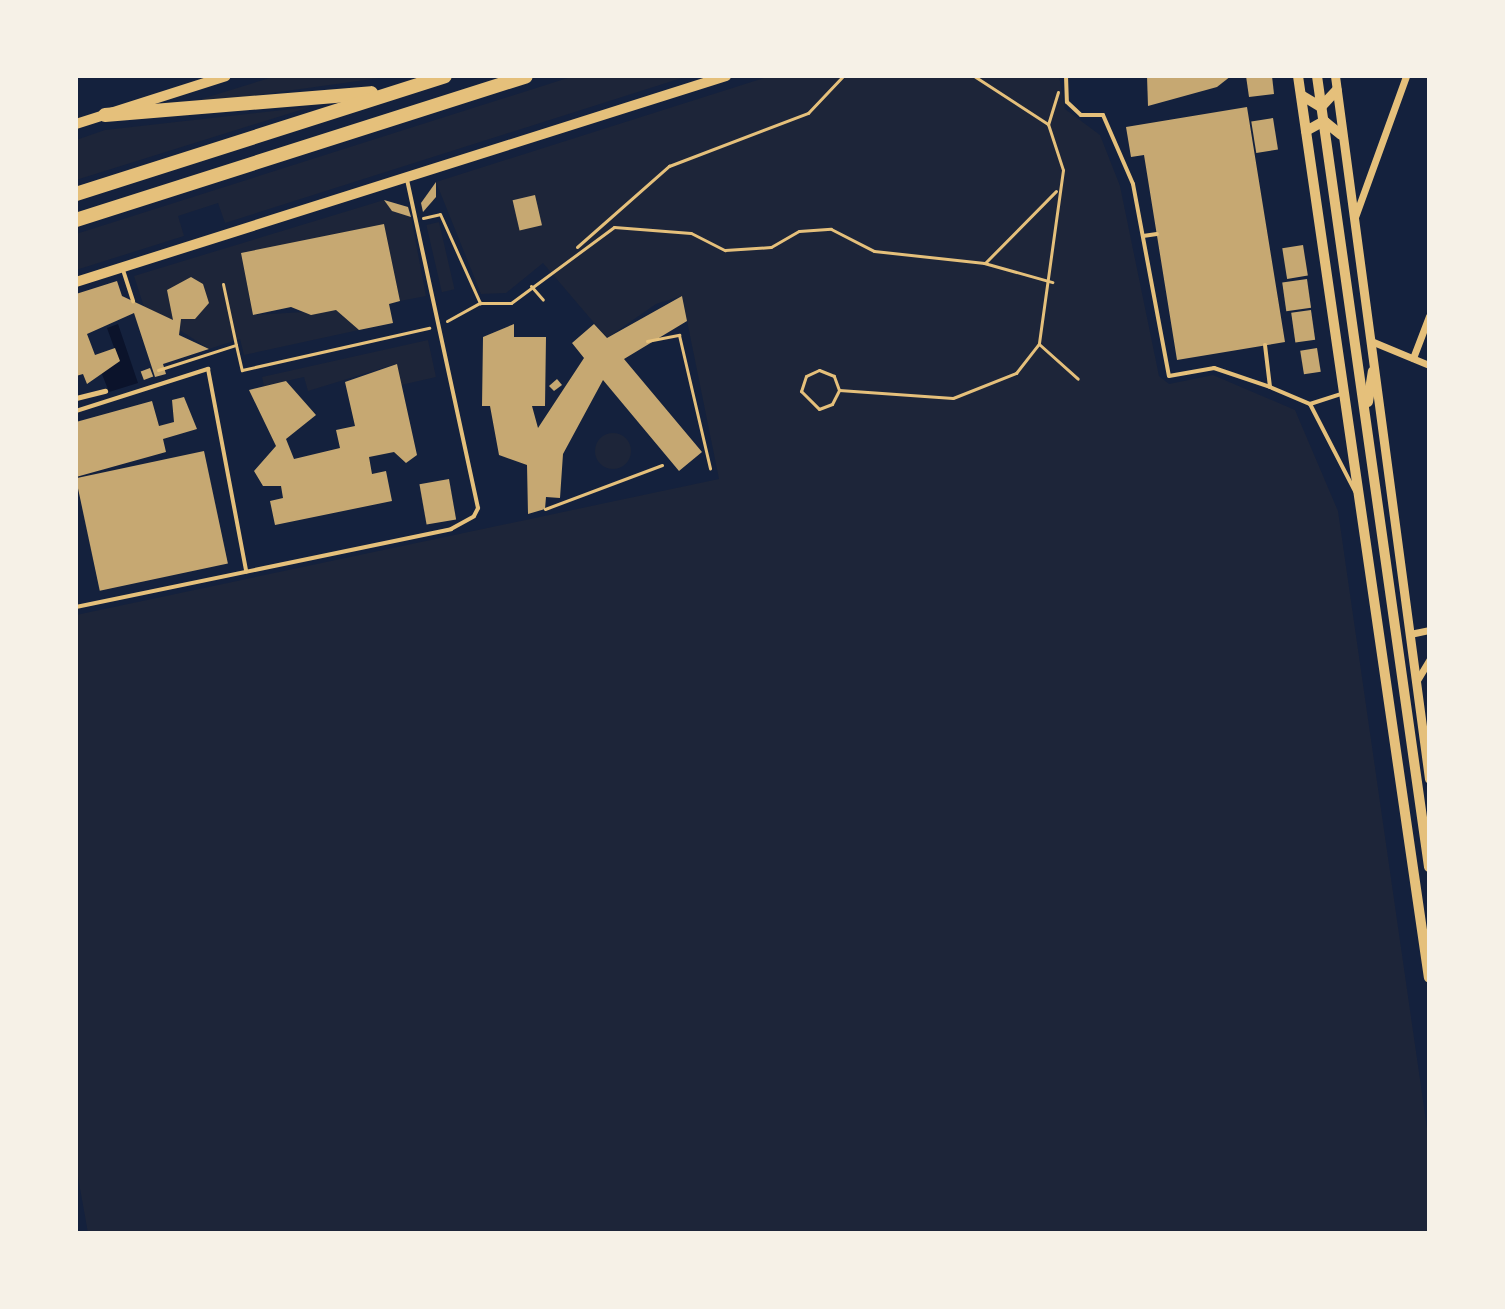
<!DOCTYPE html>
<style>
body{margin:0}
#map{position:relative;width:1505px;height:1309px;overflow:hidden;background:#14213d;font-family:Bitter,serif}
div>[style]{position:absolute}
.green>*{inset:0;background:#1d2539;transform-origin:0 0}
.round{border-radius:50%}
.water>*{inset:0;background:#0b132b}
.building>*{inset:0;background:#c6a872;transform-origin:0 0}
.path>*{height:3px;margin:-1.5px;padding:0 1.5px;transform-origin:1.5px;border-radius:1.5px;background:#e5c07b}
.service>*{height:4px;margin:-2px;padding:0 2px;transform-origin:2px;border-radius:2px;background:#e5c07b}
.pedestrian>*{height:5px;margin:-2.5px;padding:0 2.5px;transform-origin:2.5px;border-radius:2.5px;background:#e5c07b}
.minor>*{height:7px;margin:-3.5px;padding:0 3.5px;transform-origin:3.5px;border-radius:3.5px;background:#e5c07b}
.tertiary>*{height:9px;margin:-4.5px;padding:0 4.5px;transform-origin:4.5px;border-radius:4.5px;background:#e5c07b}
.secondary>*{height:10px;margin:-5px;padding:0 5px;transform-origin:5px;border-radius:5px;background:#e5c07b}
.motorway>*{height:14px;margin:-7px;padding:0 7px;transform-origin:7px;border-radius:7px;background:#e5c07b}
span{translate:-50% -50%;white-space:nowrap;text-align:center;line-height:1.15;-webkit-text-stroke:8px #f6f1e7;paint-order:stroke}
.frame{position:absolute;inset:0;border:78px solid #f6f1e7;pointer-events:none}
</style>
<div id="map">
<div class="green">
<div style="clip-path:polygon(276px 76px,394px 76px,179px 106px)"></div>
<div style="clip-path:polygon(574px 76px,688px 76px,225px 223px,218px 203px,178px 216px,184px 236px,76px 270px,76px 234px)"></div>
<div style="clip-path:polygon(770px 76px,1059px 76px,1065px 109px,1100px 135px,1120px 186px,1159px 376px,1169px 384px,1213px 375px,1295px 410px,1338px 511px,1429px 1142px,1429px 1233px,88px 1233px,76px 1166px,76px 615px,719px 479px,682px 296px,656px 304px,607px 338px,543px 263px,506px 293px,481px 294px,436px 182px)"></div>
<div style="clip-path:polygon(310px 107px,76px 180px,76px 140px,105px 130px)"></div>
<div style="clip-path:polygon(384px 200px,411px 217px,426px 296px,400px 301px,384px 224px,241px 254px,253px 315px,336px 310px,359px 330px,244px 355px,240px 339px,209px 349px,144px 307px,134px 276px)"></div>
<div style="left:439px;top:222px;width:69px;height:13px;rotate:77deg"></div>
<div style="clip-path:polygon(428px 340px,436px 377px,401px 385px,396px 364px,308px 391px,304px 377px,264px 386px,262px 377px)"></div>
<div class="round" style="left:595px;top:433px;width:36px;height:36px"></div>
</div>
<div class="water">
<div style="clip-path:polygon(118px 324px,138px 383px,109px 392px,100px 369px,119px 361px,107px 328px)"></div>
</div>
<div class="building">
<div style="clip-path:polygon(1147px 76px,1231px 76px,1217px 87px,1148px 106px)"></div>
<div style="clip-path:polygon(1246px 76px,1272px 76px,1274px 94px,1249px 97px)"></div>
<div style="clip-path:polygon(1247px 107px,1285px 342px,1177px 360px,1144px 155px,1131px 157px,1126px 127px)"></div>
<div style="left:1273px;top:118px;width:32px;height:22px;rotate:81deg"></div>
<div style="clip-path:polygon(436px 182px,436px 197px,423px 212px,421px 203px)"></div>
<div style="left:535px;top:195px;width:31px;height:23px;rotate:77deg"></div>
<div style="clip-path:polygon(384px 200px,408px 207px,411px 217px,392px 211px)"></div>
<div style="clip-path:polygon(384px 224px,400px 301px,389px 304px,393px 323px,359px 330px,336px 310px,311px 315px,291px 307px,253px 315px,241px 253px)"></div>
<div style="left:1303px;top:245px;width:31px;height:21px;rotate:81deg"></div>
<div style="clip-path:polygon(191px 277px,203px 284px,209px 303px,195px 319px,181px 319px,179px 335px,209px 349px,163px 364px,166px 374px,155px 377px,134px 313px,87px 334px,95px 355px,115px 348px,120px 361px,87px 384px,83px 374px,76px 376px,76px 294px,117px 281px,122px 296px,173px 320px,167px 290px)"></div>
<div style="left:1307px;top:279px;width:29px;height:25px;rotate:82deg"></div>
<div style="clip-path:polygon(682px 296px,687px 321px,624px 359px,702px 452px,679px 471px,603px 380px,563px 454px,560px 498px,546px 497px,545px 509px,528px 514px,527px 465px,499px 455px,490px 406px,482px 406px,483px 337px,514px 324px,514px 337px,546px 337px,545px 406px,532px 406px,538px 428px,584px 358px,572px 343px,594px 324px,607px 338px)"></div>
<div style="left:1311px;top:310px;width:30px;height:20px;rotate:82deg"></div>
<div style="left:1317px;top:348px;width:24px;height:17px;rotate:81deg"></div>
<div style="clip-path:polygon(397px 364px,417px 455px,406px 463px,394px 452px,369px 457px,372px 474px,386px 471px,392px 501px,275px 525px,270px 501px,283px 498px,281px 486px,263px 486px,254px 471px,276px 446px,249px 390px,286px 381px,316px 415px,286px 439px,294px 459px,340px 448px,336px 430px,355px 426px,345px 382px)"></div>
<div style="left:150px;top:368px;width:9px;height:10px;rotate:69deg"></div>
<div style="clip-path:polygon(557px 379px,562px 385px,554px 391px,549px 386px)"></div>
<div style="clip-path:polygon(184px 397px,197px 429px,163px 439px,166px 452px,76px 477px,76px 422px,152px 401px,159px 426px,174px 422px,172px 400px)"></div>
<div style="left:204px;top:451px;width:115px;height:131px;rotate:78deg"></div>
<div style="left:449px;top:479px;width:41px;height:30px;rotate:80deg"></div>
</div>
<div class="path">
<div style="left:974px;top:76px;width:88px;rotate:33deg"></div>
<div style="left:1058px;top:92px;width:34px;rotate:107deg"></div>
<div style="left:1048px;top:124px;width:48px;rotate:71.9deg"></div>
<div style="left:1063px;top:170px;width:176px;rotate:97.9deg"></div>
<div style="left:1039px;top:344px;width:52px;rotate:41.9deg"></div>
<div style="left:423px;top:218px;width:17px;rotate:-13deg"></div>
<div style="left:440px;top:214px;width:98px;rotate:65.8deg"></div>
<div style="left:577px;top:247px;width:123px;rotate:-41.4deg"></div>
<div style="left:669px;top:166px;width:149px;rotate:-20.9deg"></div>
<div style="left:808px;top:113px;width:51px;rotate:-46.6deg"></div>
<div style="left:985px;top:263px;width:101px;rotate:-45.4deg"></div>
<div style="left:223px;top:284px;width:62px;rotate:78deg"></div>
<div style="left:531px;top:286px;width:18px;rotate:49deg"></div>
<div style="left:447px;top:321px;width:38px;rotate:-29deg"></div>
<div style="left:480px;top:303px;width:31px"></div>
<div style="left:511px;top:303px;width:128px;rotate:-36.4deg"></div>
<div style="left:614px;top:227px;width:77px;rotate:4.5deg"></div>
<div style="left:691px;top:233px;width:38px;rotate:27deg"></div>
<div style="left:725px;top:250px;width:46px;rotate:-3.7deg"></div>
<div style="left:771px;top:247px;width:32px;rotate:-30deg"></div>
<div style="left:799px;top:231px;width:32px;rotate:-4deg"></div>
<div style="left:831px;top:229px;width:48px;rotate:27.1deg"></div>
<div style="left:874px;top:251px;width:111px;rotate:6.2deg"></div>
<div style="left:984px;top:263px;width:71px;rotate:15.6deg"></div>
<div style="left:647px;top:341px;width:33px;rotate:-11deg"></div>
<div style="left:679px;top:335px;width:137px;rotate:76.9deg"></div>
<div style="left:158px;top:370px;width:82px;rotate:-17.8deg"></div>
<div style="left:236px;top:345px;width:26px;rotate:77deg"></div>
<div style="left:242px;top:370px;width:192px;rotate:-12.7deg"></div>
<div style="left:839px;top:390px;width:15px;rotate:-110deg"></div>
<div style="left:834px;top:376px;width:16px;rotate:-158deg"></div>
<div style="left:819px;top:370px;width:14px;rotate:155deg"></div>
<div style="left:806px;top:376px;width:16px;rotate:108deg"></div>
<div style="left:801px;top:391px;width:25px;rotate:45deg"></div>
<div style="left:819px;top:409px;width:14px;rotate:-21deg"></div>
<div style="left:832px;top:404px;width:16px;rotate:-63deg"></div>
<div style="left:839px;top:390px;width:114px;rotate:4deg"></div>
<div style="left:953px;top:398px;width:68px;rotate:-21.6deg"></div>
<div style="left:1016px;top:373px;width:37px;rotate:-52deg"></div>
<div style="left:545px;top:509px;width:125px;rotate:-20.6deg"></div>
</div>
<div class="service">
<div style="left:1066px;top:76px;width:26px;rotate:88deg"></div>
<div style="left:1067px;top:102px;width:19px;rotate:43deg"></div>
<div style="left:1081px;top:115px;width:22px"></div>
<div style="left:1103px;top:115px;width:75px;rotate:66.5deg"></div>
<div style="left:1133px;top:184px;width:195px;rotate:79.4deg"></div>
<div style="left:1169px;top:376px;width:46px;rotate:-10.1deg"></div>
<div style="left:1214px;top:368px;width:59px;rotate:18.7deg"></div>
<div style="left:1143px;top:236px;width:14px;rotate:-8deg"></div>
<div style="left:123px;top:270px;width:33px;rotate:72deg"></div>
<div style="left:1265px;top:345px;width:42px;rotate:83.2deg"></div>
<div style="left:1270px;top:387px;width:43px;rotate:23deg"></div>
<div style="left:1310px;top:404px;width:33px;rotate:-18deg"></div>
<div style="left:1310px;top:404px;width:98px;rotate:62.7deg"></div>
<div style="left:76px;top:411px;width:139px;rotate:-17.7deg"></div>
<div style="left:208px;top:369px;width:206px;rotate:79.3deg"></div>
<div style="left:76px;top:607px;width:383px;rotate:-11.7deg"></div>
<div style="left:451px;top:529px;width:26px;rotate:-29deg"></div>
<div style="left:474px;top:516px;width:9px;rotate:-63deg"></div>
<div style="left:478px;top:508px;width:336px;rotate:-102.2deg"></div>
</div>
<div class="pedestrian">
<div style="left:76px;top:398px;width:30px;rotate:-14deg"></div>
</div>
<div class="minor">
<div style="left:1355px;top:217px;width:150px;rotate:-70.1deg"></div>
<div style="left:1371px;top:341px;width:63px;rotate:22.5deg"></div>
<div style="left:1413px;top:358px;width:45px;rotate:-69.1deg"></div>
<div style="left:1410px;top:634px;width:19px;rotate:-12deg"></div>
<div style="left:1416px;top:682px;width:26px;rotate:-59deg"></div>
</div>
<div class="tertiary">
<div style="left:1335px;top:76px;width:709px;rotate:82.38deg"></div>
</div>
<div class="secondary">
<div style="left:1298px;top:76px;width:911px;rotate:81.74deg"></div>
<div style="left:1317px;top:76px;width:799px;rotate:81.94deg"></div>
<div style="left:1301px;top:95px;width:23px;rotate:31deg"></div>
<div style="left:1321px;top:107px;width:23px;rotate:-47deg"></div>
<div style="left:76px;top:124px;width:157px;rotate:-17.7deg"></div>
<div style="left:1306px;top:131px;width:21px;rotate:-29deg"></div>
<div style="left:1324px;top:121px;width:22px;rotate:39deg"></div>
<div style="left:76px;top:282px;width:682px;rotate:-17.58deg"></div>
<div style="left:1368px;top:402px;width:31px;rotate:-81deg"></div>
</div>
<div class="motorway">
<div style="left:105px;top:115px;width:267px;rotate:-4.7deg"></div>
<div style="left:76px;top:194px;width:387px;rotate:-17.7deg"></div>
<div style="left:76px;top:220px;width:472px;rotate:-17.7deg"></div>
</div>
<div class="frame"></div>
</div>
